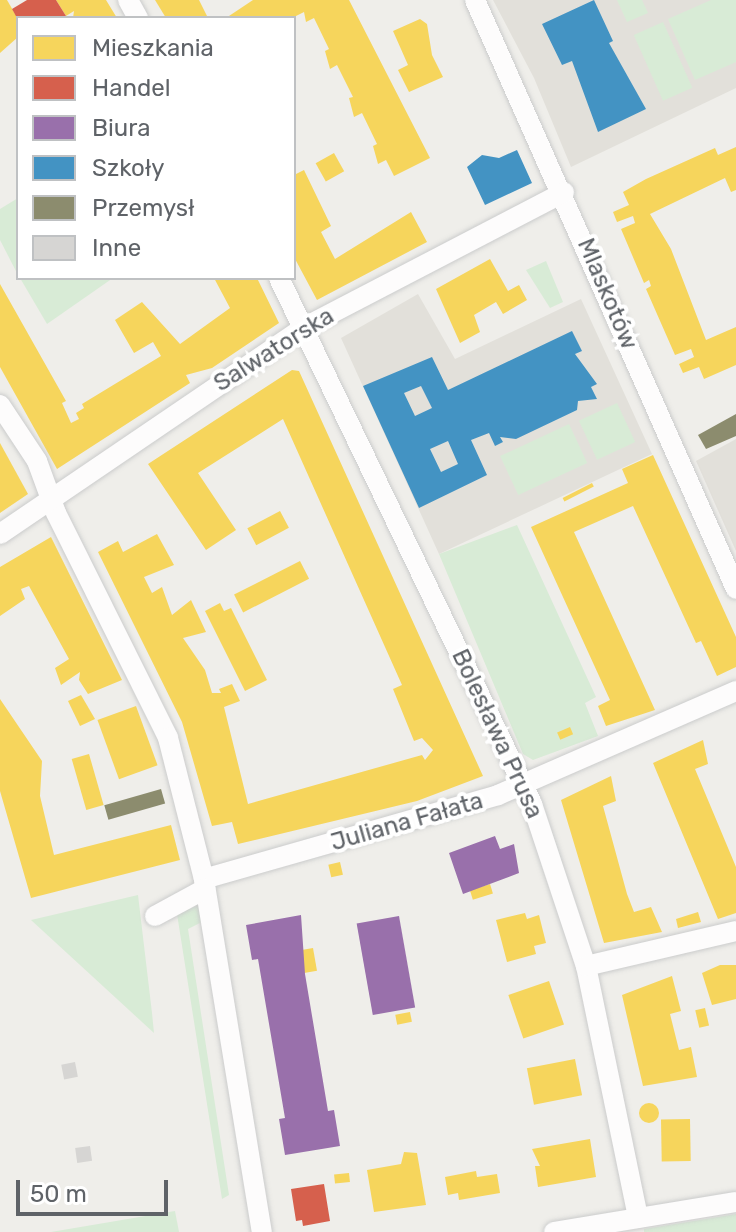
<!DOCTYPE html>
<meta charset="utf-8">
<style>
body{margin:0}
#map{position:relative;width:736px;height:1232px;overflow:hidden;background:#efeeea;font-family:Rubik,sans-serif}
div>[style]{position:absolute}
.education>*{inset:0;background:#e2e0da}
.green>*{inset:0;background:#d8ebd6;transform-origin:0 0}
.homes>*{inset:0;background:#f6d55c;transform-origin:0 0}
.round{border-radius:50%}
.shops>*{inset:0;background:#d6604d}
.offices>*{inset:0;background:#9970ab;transform-origin:0 0}
.schools>*{inset:0;background:#4393c3}
.industry>*{inset:0;background:#8c8c6e;transform-origin:0 0}
.building>*{inset:0;background:#d6d5d3;transform-origin:0 0}
.roads{filter:drop-shadow(0 0 2px #cbcccc) drop-shadow(0 0 2px #cbcccc)}
.minor>*{height:20px;margin:-10px;padding:0 10px;transform-origin:10px;border-radius:10px;background:#fdfcfc}
span{translate:-50% -50%;white-space:nowrap;text-align:center;line-height:1.15;-webkit-text-stroke:8px #fff;paint-order:stroke}
.street-label{font-size:24px;color:#5f6368}
.legend{position:absolute;left:16px;top:16px;width:280px;height:264px;box-sizing:border-box;background:#fff;border:2px solid #bfc1c3;margin:0;padding:10px 14px;list-style:none;font-size:24px;color:#5f6368}
.legend li{display:flex;align-items:center;gap:16px;height:40px}
.legend b{width:40px;border:2px solid #bfc1c3}
.scale{position:absolute;left:16px;top:1180px;width:152px;height:36px;box-sizing:border-box;border:4px solid #5f6368;border-top:0;padding-left:10px;font-size:24px;line-height:28px;white-space:nowrap;color:#5f6368;-webkit-text-stroke:6px #fff;paint-order:stroke}
</style>
<div id="map">
<div class="education">
<div style="clip-path:polygon(493px 0,736px 0,736px 88px,571px 167px,534px 78px)"></div>
<div style="clip-path:polygon(418px 294px,455px 359px,581px 299px,652px 454px,439px 554px,341px 338px)"></div>
<div style="clip-path:polygon(736px 439px,736px 551px,696px 461px)"></div>
</div>
<div class="green">
<div style="clip-path:polygon(617px 0,642px 0,648px 13px,627px 22px)"></div>
<div style="clip-path:polygon(711px 0,736px 0,736px 62px,695px 80px,668px 19px)"></div>
<div style="left:663px;top:22px;width:72px;height:32px;rotate:66deg"></div>
<div style="clip-path:polygon(18px 198px,18px 275px,0 240px,0 209px)"></div>
<div style="clip-path:polygon(546px 261px,563px 302px,550px 308px,526px 270px)"></div>
<div style="clip-path:polygon(20px 278px,113px 278px,47px 324px)"></div>
<div style="left:617px;top:403px;width:43px;height:42px;rotate:65deg"></div>
<div style="left:569px;top:424px;width:43px;height:76px;rotate:65deg"></div>
<div style="clip-path:polygon(517px 525px,596px 697px,585px 703px,598px 736px,533px 760px,523px 754px,439px 554px)"></div>
<div style="clip-path:polygon(138px 895px,152px 1013px,154px 1033px,31px 920px)"></div>
<div style="clip-path:polygon(201px 904px,204px 921px,188px 929px,229px 1195px,222px 1199px,177px 914px)"></div>
<div style="clip-path:polygon(175px 1211px,179px 1232px,51px 1232px)"></div>
<div style="clip-path:polygon(736px 1214px,736px 1232px,644px 1232px,644px 1229px)"></div>
</div>
<div class="homes">
<div style="clip-path:polygon(0 0,7px 0,18px 19px,18px 37px,0 53px)"></div>
<div style="clip-path:polygon(56px 0,106px 0,117px 18px,73px 18px,74px 11px,66px 16px)"></div>
<div style="clip-path:polygon(155px 0,199px 0,208px 18px,166px 18px)"></div>
<div style="clip-path:polygon(253px 0,349px 0,430px 158px,394px 176px,386px 160px,378px 164px,373px 146px,377px 144px,362px 113px,354px 117px,349px 98px,353px 97px,337px 65px,330px 69px,325px 51px,329px 49px,314px 18px,306px 22px,304px 12px,292px 18px,226px 18px)"></div>
<div style="clip-path:polygon(420px 19px,427px 24px,432px 55px,443px 77px,409px 92px,398px 70px,408px 65px,393px 31px)"></div>
<div style="clip-path:polygon(736px 147px,736px 190px,731px 192px,725px 178px,650px 214px,671px 249px,706px 340px,736px 327px,736px 365px,704px 379px,699px 367px,683px 373px,679px 364px,694px 357px,691px 349px,675px 355px,646px 289px,651px 286px,649px 280px,644px 283px,621px 229px,635px 223px,633px 216px,617px 222px,613px 212px,629px 205px,623px 192px,646px 179px,715px 148px,718px 155px)"></div>
<div style="left:334px;top:153px;width:21px;height:21px;rotate:61deg"></div>
<div style="clip-path:polygon(304px 170px,331px 226px,321px 232px,335px 259px,411px 212px,427px 242px,317px 300px,294px 257px,294px 175px)"></div>
<div style="clip-path:polygon(490px 259px,508px 291px,519px 285px,527px 300px,503px 314px,496px 302px,474px 315px,480px 332px,460px 343px,436px 289px)"></div>
<div style="clip-path:polygon(214px 278px,257px 278px,279px 323px,212px 368px,186px 375px,190px 383px,57px 469px,0 367px,0 284px,66px 401px,62px 403px,71px 423px,79px 419px,76px 413px,84px 408px,82px 404px,161px 356px,153px 342px,134px 353px,115px 320px,142px 302px,180px 344px,230px 308px)"></div>
<div style="clip-path:polygon(292px 370px,299px 371px,483px 776px,417px 801px,238px 844px,232px 822px,212px 826px,182px 722px,98px 552px,118px 541px,123px 552px,157px 534px,174px 565px,144px 577px,152px 593px,162px 587px,172px 615px,191px 600px,206px 632px,183px 638px,205px 670px,212px 693px,221px 693px,219px 689px,232px 684px,240px 701px,224px 707px,248px 804px,422px 755px,425px 760px,433px 750px,422px 738px,414px 741px,393px 689px,402px 685px,283px 419px,198px 473px,236px 530px,206px 550px,148px 464px)"></div>
<div style="clip-path:polygon(0 443px,28px 494px,0 513px)"></div>
<div style="clip-path:polygon(653px 455px,736px 637px,736px 667px,717px 676px,701px 641px,696px 643px,633px 506px,574px 532px,655px 710px,606px 726px,598px 706px,610px 700px,531px 527px,628px 483px,622px 469px)"></div>
<div style="left:592px;top:483px;width:4px;height:33px;rotate:63deg"></div>
<div style="left:280px;top:511px;width:19px;height:37px;rotate:62deg"></div>
<div style="clip-path:polygon(51px 537px,122px 680px,88px 694px,79px 680px,80px 672px,61px 685px,55px 668px,69px 659px,29px 586px,21px 589px,25px 599px,0 616px,0 567px)"></div>
<div style="left:300px;top:561px;width:20px;height:74px;rotate:63deg"></div>
<div style="clip-path:polygon(220px 603px,224px 611px,231px 608px,267px 680px,245px 691px,205px 611px)"></div>
<div style="clip-path:polygon(81px 695px,95px 719px,80px 726px,68px 701px)"></div>
<div style="clip-path:polygon(0 699px,42px 761px,40px 796px,54px 855px,171px 825px,180px 860px,31px 898px,0 791px)"></div>
<div style="left:136px;top:706px;width:63px;height:41px;rotate:70deg"></div>
<div style="left:570px;top:727px;width:8px;height:14px;rotate:67deg"></div>
<div style="clip-path:polygon(703px 740px,708px 764px,695px 769px,736px 867px,736px 913px,718px 919px,653px 763px)"></div>
<div style="left:89px;top:754px;width:53px;height:18px;rotate:74deg"></div>
<div style="clip-path:polygon(611px 776px,616px 801px,603px 806px,627px 894px,634px 912px,651px 907px,662px 932px,604px 943px,561px 800px)"></div>
<div style="left:340px;top:862px;width:13px;height:12px;rotate:77deg"></div>
<div style="left:490px;top:884px;width:10px;height:21px;rotate:73deg"></div>
<div style="clip-path:polygon(698px 912px,701px 922px,678px 928px,676px 919px)"></div>
<div style="clip-path:polygon(525px 913px,527px 919px,539px 915px,546px 943px,534px 946px,536px 954px,507px 962px,496px 920px)"></div>
<div style="left:313px;top:948px;width:23px;height:13px;rotate:80deg"></div>
<div style="clip-path:polygon(720px 965px,736px 965px,736px 999px,712px 1005px,702px 973px)"></div>
<div style="clip-path:polygon(672px 976px,681px 1011px,670px 1014px,679px 1050px,691px 1047px,697px 1077px,643px 1086px,622px 995px)"></div>
<div style="left:549px;top:981px;width:46px;height:43px;rotate:71deg"></div>
<div style="left:705px;top:1008px;width:18px;height:10px;rotate:77deg"></div>
<div style="left:410px;top:1012px;width:10px;height:15px;rotate:79deg"></div>
<div style="left:575px;top:1059px;width:37px;height:49px;rotate:79deg"></div>
<div class="round" style="left:639px;top:1103px;width:20px;height:20px"></div>
<div style="left:690px;top:1119px;width:42px;height:29px;rotate:89deg"></div>
<div style="clip-path:polygon(590px 1139px,596px 1177px,538px 1187px,535px 1166px,540px 1166px,532px 1149px)"></div>
<div style="clip-path:polygon(404px 1152px,417px 1153px,426px 1205px,374px 1212px,367px 1170px,401px 1164px)"></div>
<div style="clip-path:polygon(476px 1171px,477px 1177px,497px 1174px,500px 1193px,459px 1200px,458px 1193px,448px 1195px,445px 1177px)"></div>
<div style="left:349px;top:1173px;width:9px;height:15px;rotate:84deg"></div>
</div>
<div class="shops">
<div style="clip-path:polygon(27px 0,56px 0,66px 16px,17px 18px,12px 9px)"></div>
<div style="clip-path:polygon(324px 1184px,330px 1221px,303px 1226px,302px 1220px,296px 1221px,291px 1189px)"></div>
</div>
<div class="offices">
<div style="clip-path:polygon(495px 836px,500px 849px,514px 844px,519px 873px,463px 894px,449px 853px)"></div>
<div style="clip-path:polygon(301px 915px,305px 974px,328px 1111px,334px 1110px,340px 1146px,285px 1155px,279px 1119px,285px 1118px,258px 959px,252px 960px,246px 925px)"></div>
<div style="left:399px;top:916px;width:93px;height:43px;rotate:80deg"></div>
</div>
<div class="schools">
<div style="clip-path:polygon(594px 0,613px 41px,609px 43px,646px 109px,598px 132px,572px 61px,562px 65px,542px 24px)"></div>
<div style="clip-path:polygon(517px 150px,532px 183px,485px 205px,467px 167px,482px 155px,499px 158px)"></div>
<div style="clip-path:polygon(evenodd,572px 331px,582px 351px,575px 354px,597px 384px,591px 387px,597px 399px,578px 401px,577px 410px,516px 439px,500px 437px,503px 442px,495px 446px,489px 433px,471px 440px,487px 475px,419px 508px,363px 386px,432px 357px,448px 390px,572px 331px,421px 386px,432px 408px,415px 416px,404px 393px,421px 386px,572px 331px,448px 441px,458px 464px,441px 472px,430px 449px,448px 441px)"></div>
</div>
<div class="industry">
<div style="clip-path:polygon(736px 414px,736px 436px,706px 449px,698px 435px)"></div>
<div style="left:161px;top:789px;width:15px;height:59px;rotate:74deg"></div>
</div>
<div class="building">
<div style="left:75px;top:1062px;width:15px;height:14px;rotate:79deg"></div>
<div style="left:90px;top:1146px;width:15px;height:15px;rotate:82deg"></div>
</div>
<div class="roads">
<div class="minor">
<div style="left:128px;top:0;width:21px;rotate:61deg"></div>
<div style="left:475px;top:0;width:644px;rotate:66.1deg"></div>
<div style="left:279px;top:278px;width:584px;rotate:64.31deg"></div>
<div style="left:532px;top:804px;width:171px;rotate:71.6deg"></div>
<div style="left:586px;top:966px;width:257px;rotate:78.3deg"></div>
<div style="left:0;top:405px;width:67px;rotate:56.5deg"></div>
<div style="left:37px;top:461px;width:55px;rotate:69.9deg"></div>
<div style="left:56px;top:513px;width:251px;rotate:63.5deg"></div>
<div style="left:168px;top:738px;width:146px;rotate:75.7deg"></div>
<div style="left:204px;top:879px;width:358px;rotate:80.7deg"></div>
<div style="left:0;top:534px;width:369px;rotate:-34.2deg"></div>
<div style="left:305px;top:327px;width:292px;rotate:-27.5deg"></div>
<div style="left:204px;top:879px;width:306px;rotate:-15.9deg"></div>
<div style="left:498px;top:795px;width:260px;rotate:-23.6deg"></div>
<div style="left:155px;top:916px;width:57px;rotate:-28.4deg"></div>
<div style="left:586px;top:966px;width:154px;rotate:-13.1deg"></div>
<div style="left:554px;top:1232px;width:184px;rotate:-9.4deg"></div>
</div>
</div>
<div class="street-label">
<span style="left:607px;top:294px;rotate:67deg">Mlaskotów</span>
<span style="left:274px;top:350px;rotate:-32deg">Salwatorska</span>
<span style="left:497px;top:734px;rotate:65deg">Bolesława Prusa</span>
<span style="left:407px;top:822px;rotate:-16deg">Juliana Fałata</span>
</div>
<ul class="legend">
<li><b style="height:22px;background:#f6d55c"></b>Mieszkania</li>
<li><b style="height:22px;background:#d6604d"></b>Handel</li>
<li><b style="height:22px;background:#9970ab"></b>Biura</li>
<li><b style="height:22px;background:#4393c3"></b>Szkoły</li>
<li><b style="height:22px;background:#8c8c6e"></b>Przemysł</li>
<li><b style="height:22px;background:#d6d5d3"></b>Inne</li>
</ul>
<div class="scale">50 m</div>
</div>
